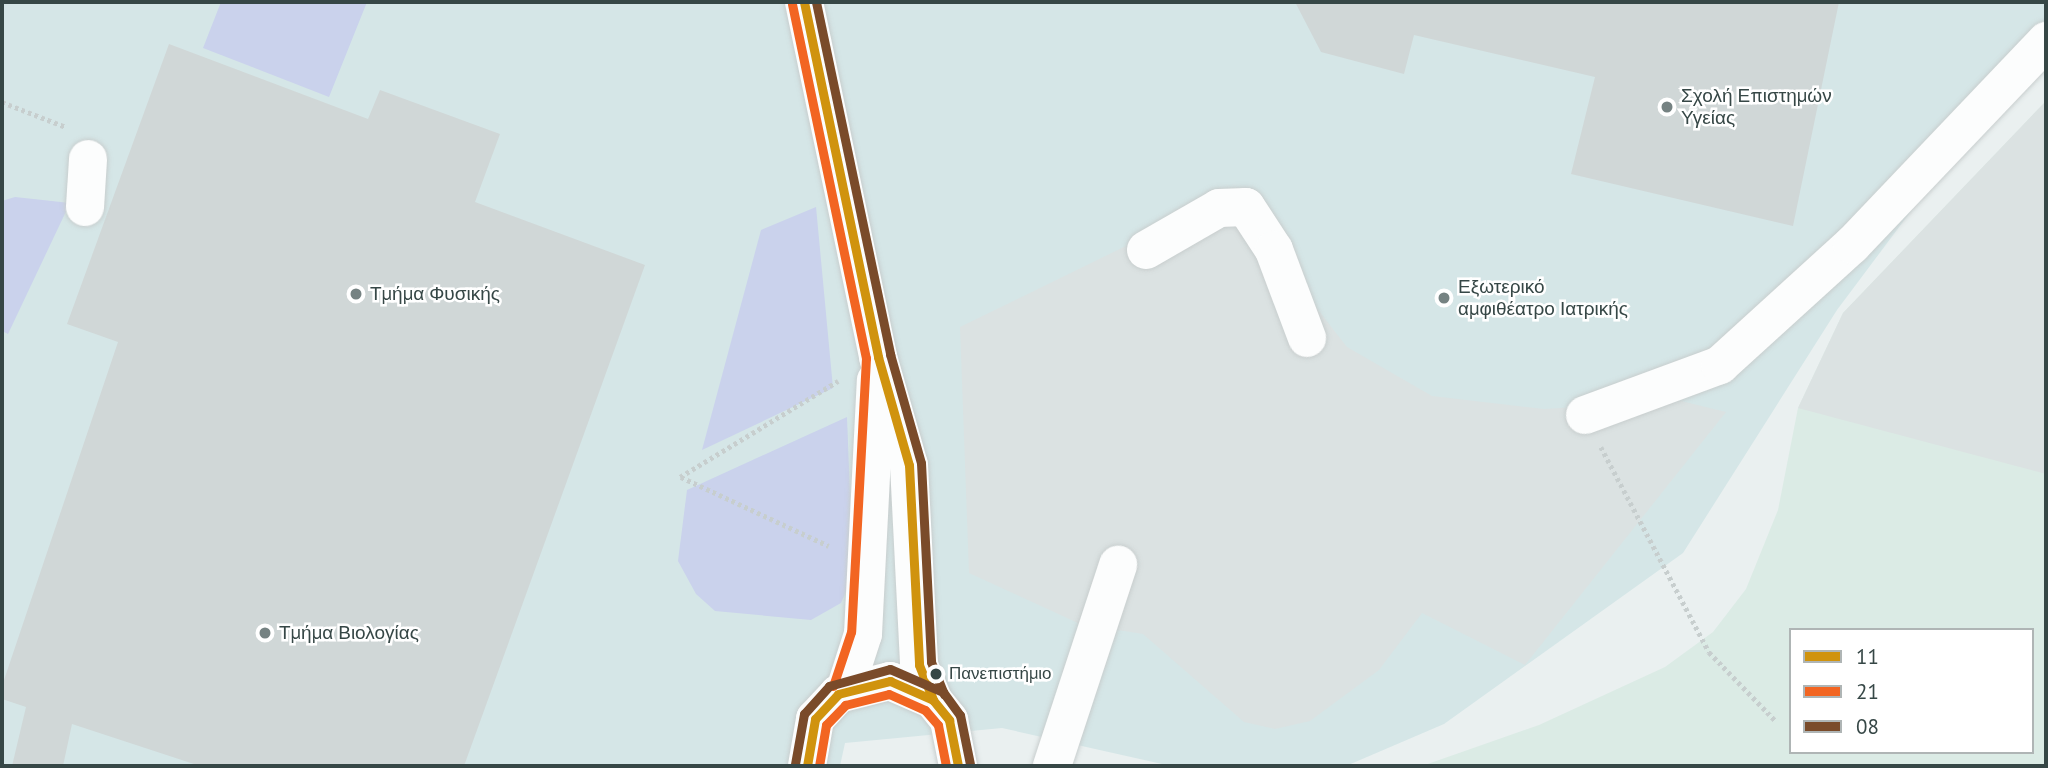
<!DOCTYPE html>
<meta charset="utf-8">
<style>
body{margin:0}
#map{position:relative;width:2048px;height:768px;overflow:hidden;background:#eaf0f0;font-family:"PT Sans",sans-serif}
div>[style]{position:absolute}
.education>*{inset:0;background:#d5e6e7}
.medical>*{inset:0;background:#dbebe5}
.green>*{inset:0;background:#cad2ec}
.parking>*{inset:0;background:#dbe2e2}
.building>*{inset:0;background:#d0d7d7}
.path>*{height:4.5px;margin-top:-2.25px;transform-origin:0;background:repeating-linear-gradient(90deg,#c7cece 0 3.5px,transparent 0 7px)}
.roads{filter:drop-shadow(0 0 2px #c8cece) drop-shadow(0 0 2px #c8cece)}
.minor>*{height:38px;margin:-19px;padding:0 19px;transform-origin:19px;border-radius:19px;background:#fcfdfd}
.bus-1>*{height:9px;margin:-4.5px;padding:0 4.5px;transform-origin:4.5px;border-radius:4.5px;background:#d0930e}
.bus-2>*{height:9px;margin:-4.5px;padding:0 4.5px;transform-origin:4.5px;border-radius:4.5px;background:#f26522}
.bus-3>*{height:9px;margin:-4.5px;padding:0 4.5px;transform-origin:4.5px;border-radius:4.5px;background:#7a4b2a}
.dots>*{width:19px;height:19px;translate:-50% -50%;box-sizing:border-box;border:4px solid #fff;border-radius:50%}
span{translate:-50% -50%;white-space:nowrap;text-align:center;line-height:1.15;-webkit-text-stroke:5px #fff;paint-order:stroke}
.bus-label{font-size:17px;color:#364746}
.left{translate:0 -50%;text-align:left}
.poi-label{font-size:19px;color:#364746}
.frame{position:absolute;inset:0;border:4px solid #364746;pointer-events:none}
.legend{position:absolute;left:1789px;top:628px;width:245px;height:126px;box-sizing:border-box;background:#fff;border:2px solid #afb5b5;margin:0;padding:9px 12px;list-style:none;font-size:21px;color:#364746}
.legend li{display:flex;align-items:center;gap:14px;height:35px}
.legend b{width:35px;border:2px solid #afb5b5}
</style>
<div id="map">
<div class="education">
<div style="clip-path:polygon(2px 2px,2046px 2px,2046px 62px,1938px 175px,1837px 310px,1683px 553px,1444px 724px,1346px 766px,1171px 766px,1002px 728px,845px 743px,840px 766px,2px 766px)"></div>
</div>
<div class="medical">
<div style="clip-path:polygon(evenodd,2046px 101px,2046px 766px,1422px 766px,1539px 725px,1665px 667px,1713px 632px,1746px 589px,1778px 510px,1798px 408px,1843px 313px,2046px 101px,1791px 630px,2032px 630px,2032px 752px,1791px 752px,1791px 630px)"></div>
</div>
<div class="green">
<div style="clip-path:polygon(221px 2px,367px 2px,329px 97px,203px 48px)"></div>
<div style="clip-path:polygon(15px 197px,70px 203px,8px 334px,2px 331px,2px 201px)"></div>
<div style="clip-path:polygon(816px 207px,833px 388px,702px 450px,761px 230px)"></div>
<div style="clip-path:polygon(847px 417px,853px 575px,841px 603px,811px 620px,715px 611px,696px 594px,678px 561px,687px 490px)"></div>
</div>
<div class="parking">
<div style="clip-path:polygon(2046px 101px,2046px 474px,1798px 408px,1843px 313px)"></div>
<div style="clip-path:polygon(1175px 222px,1279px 228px,1315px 306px,1347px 347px,1432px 396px,1544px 409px,1681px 401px,1726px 412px,1525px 665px,1422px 613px,1379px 670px,1310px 721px,1275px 729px,1244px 722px,1143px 634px,1080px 624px,969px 573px,960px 327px)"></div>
</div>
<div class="building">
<div style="clip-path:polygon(1295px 2px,1839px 2px,1793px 226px,1571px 174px,1595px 77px,1414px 35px,1404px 74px,1321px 52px)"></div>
<div style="clip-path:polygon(169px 44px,368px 119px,380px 90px,500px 134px,475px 202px,645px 265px,464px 766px,200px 766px,72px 724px,63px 766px,12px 766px,26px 707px,2px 699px,2px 686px,118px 342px,67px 324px)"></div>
</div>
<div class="path">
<div style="left:2px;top:102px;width:69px;rotate:21.3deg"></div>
<div style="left:1601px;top:447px;width:232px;rotate:62.2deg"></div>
<div style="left:1709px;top:652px;width:95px;rotate:45.9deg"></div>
<div style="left:680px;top:477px;width:185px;rotate:-31.3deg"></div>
<div style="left:681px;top:477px;width:163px;rotate:25deg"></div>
</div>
<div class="roads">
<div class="minor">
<div style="left:804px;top:2px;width:363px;rotate:78.2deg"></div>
<div style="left:878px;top:357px;width:112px;rotate:74deg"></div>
<div style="left:909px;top:465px;width:200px;rotate:87.1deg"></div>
<div style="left:919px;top:665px;width:38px;rotate:68deg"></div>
<div style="left:85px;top:207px;width:48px;rotate:-86.4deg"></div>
<div style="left:1146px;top:250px;width:84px;rotate:-29.9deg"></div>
<div style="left:1219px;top:208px;width:27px;rotate:-2deg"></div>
<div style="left:1246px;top:207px;width:51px;rotate:56.9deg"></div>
<div style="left:1274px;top:250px;width:94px;rotate:69.4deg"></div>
<div style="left:1585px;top:415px;width:144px;rotate:-20.3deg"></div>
<div style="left:1720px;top:365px;width:178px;rotate:-42.3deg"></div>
<div style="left:1852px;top:245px;width:282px;rotate:-46.4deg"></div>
<div style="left:845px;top:690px;width:59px;rotate:-72.2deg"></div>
<div style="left:863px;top:634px;width:254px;rotate:-87.1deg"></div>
<div style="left:807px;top:766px;width:48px;rotate:-80.3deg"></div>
<div style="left:815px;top:719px;width:34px;rotate:-47deg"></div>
<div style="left:838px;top:694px;width:54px;rotate:-14deg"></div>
<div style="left:890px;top:681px;width:47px;rotate:23.8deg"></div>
<div style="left:933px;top:700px;width:26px;rotate:51deg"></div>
<div style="left:949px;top:720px;width:47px;rotate:78.9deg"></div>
<div style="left:1052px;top:766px;width:212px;rotate:-71.8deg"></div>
</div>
</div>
<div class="bus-1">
<div style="left:804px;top:2px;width:363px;rotate:78.2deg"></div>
<div style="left:878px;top:357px;width:112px;rotate:74deg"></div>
<div style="left:909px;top:465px;width:200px;rotate:87.1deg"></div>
<div style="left:919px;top:665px;width:38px;rotate:68deg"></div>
<div style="left:807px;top:766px;width:48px;rotate:-80.3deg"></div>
<div style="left:815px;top:719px;width:34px;rotate:-47deg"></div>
<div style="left:838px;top:694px;width:54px;rotate:-14deg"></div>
<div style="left:890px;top:681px;width:47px;rotate:23.8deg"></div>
<div style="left:933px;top:700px;width:26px;rotate:51deg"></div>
<div style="left:949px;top:720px;width:47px;rotate:78.9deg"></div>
</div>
<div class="bus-2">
<div style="left:792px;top:4px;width:362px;rotate:78.2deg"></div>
<div style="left:866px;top:358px;width:274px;rotate:93.1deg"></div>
<div style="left:851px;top:632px;width:57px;rotate:108.4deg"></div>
<div style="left:819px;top:766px;width:42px;rotate:-80.3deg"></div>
<div style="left:826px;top:725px;width:28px;rotate:-46deg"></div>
<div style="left:845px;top:705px;width:45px;rotate:-14deg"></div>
<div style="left:889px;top:694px;width:39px;rotate:24deg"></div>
<div style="left:925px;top:710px;width:20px;rotate:49deg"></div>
<div style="left:938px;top:725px;width:42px;rotate:79deg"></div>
</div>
<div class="bus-3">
<div style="left:816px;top:2px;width:360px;rotate:78.1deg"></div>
<div style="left:890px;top:354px;width:113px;rotate:74.1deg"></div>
<div style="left:921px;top:463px;width:199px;rotate:87.1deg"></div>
<div style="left:931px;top:662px;width:35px;rotate:68deg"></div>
<div style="left:795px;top:764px;width:51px;rotate:-79.8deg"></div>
<div style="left:804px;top:714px;width:38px;rotate:-48deg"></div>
<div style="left:829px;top:686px;width:63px;rotate:-15.6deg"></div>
<div style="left:890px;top:669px;width:58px;rotate:23.5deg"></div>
<div style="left:943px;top:692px;width:29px;rotate:54deg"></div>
<div style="left:960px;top:715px;width:50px;rotate:78.5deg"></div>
</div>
<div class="dots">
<div style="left:1667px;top:107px;background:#758282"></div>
<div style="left:356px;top:294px;background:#758282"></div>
<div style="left:1444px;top:298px;background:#758282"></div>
<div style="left:265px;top:633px;background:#758282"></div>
<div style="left:936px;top:674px;background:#364746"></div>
</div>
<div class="bus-label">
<span class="left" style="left:949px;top:674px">Πανεπιστήμιο</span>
</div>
<div class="poi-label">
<span class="left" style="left:1681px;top:107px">Σχολή Επιστημών<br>Υγείας</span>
<span class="left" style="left:1458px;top:298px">Εξωτερικό<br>αμφιθέατρο Ιατρικής</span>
<span class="left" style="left:370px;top:294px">Τμήμα Φυσικής</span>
<span class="left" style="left:279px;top:633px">Τμήμα Βιολογίας</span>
</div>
<div class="frame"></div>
<ul class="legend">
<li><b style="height:9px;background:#d0930e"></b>11</li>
<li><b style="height:9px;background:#f26522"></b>21</li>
<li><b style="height:9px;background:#7a4b2a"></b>08</li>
</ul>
</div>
